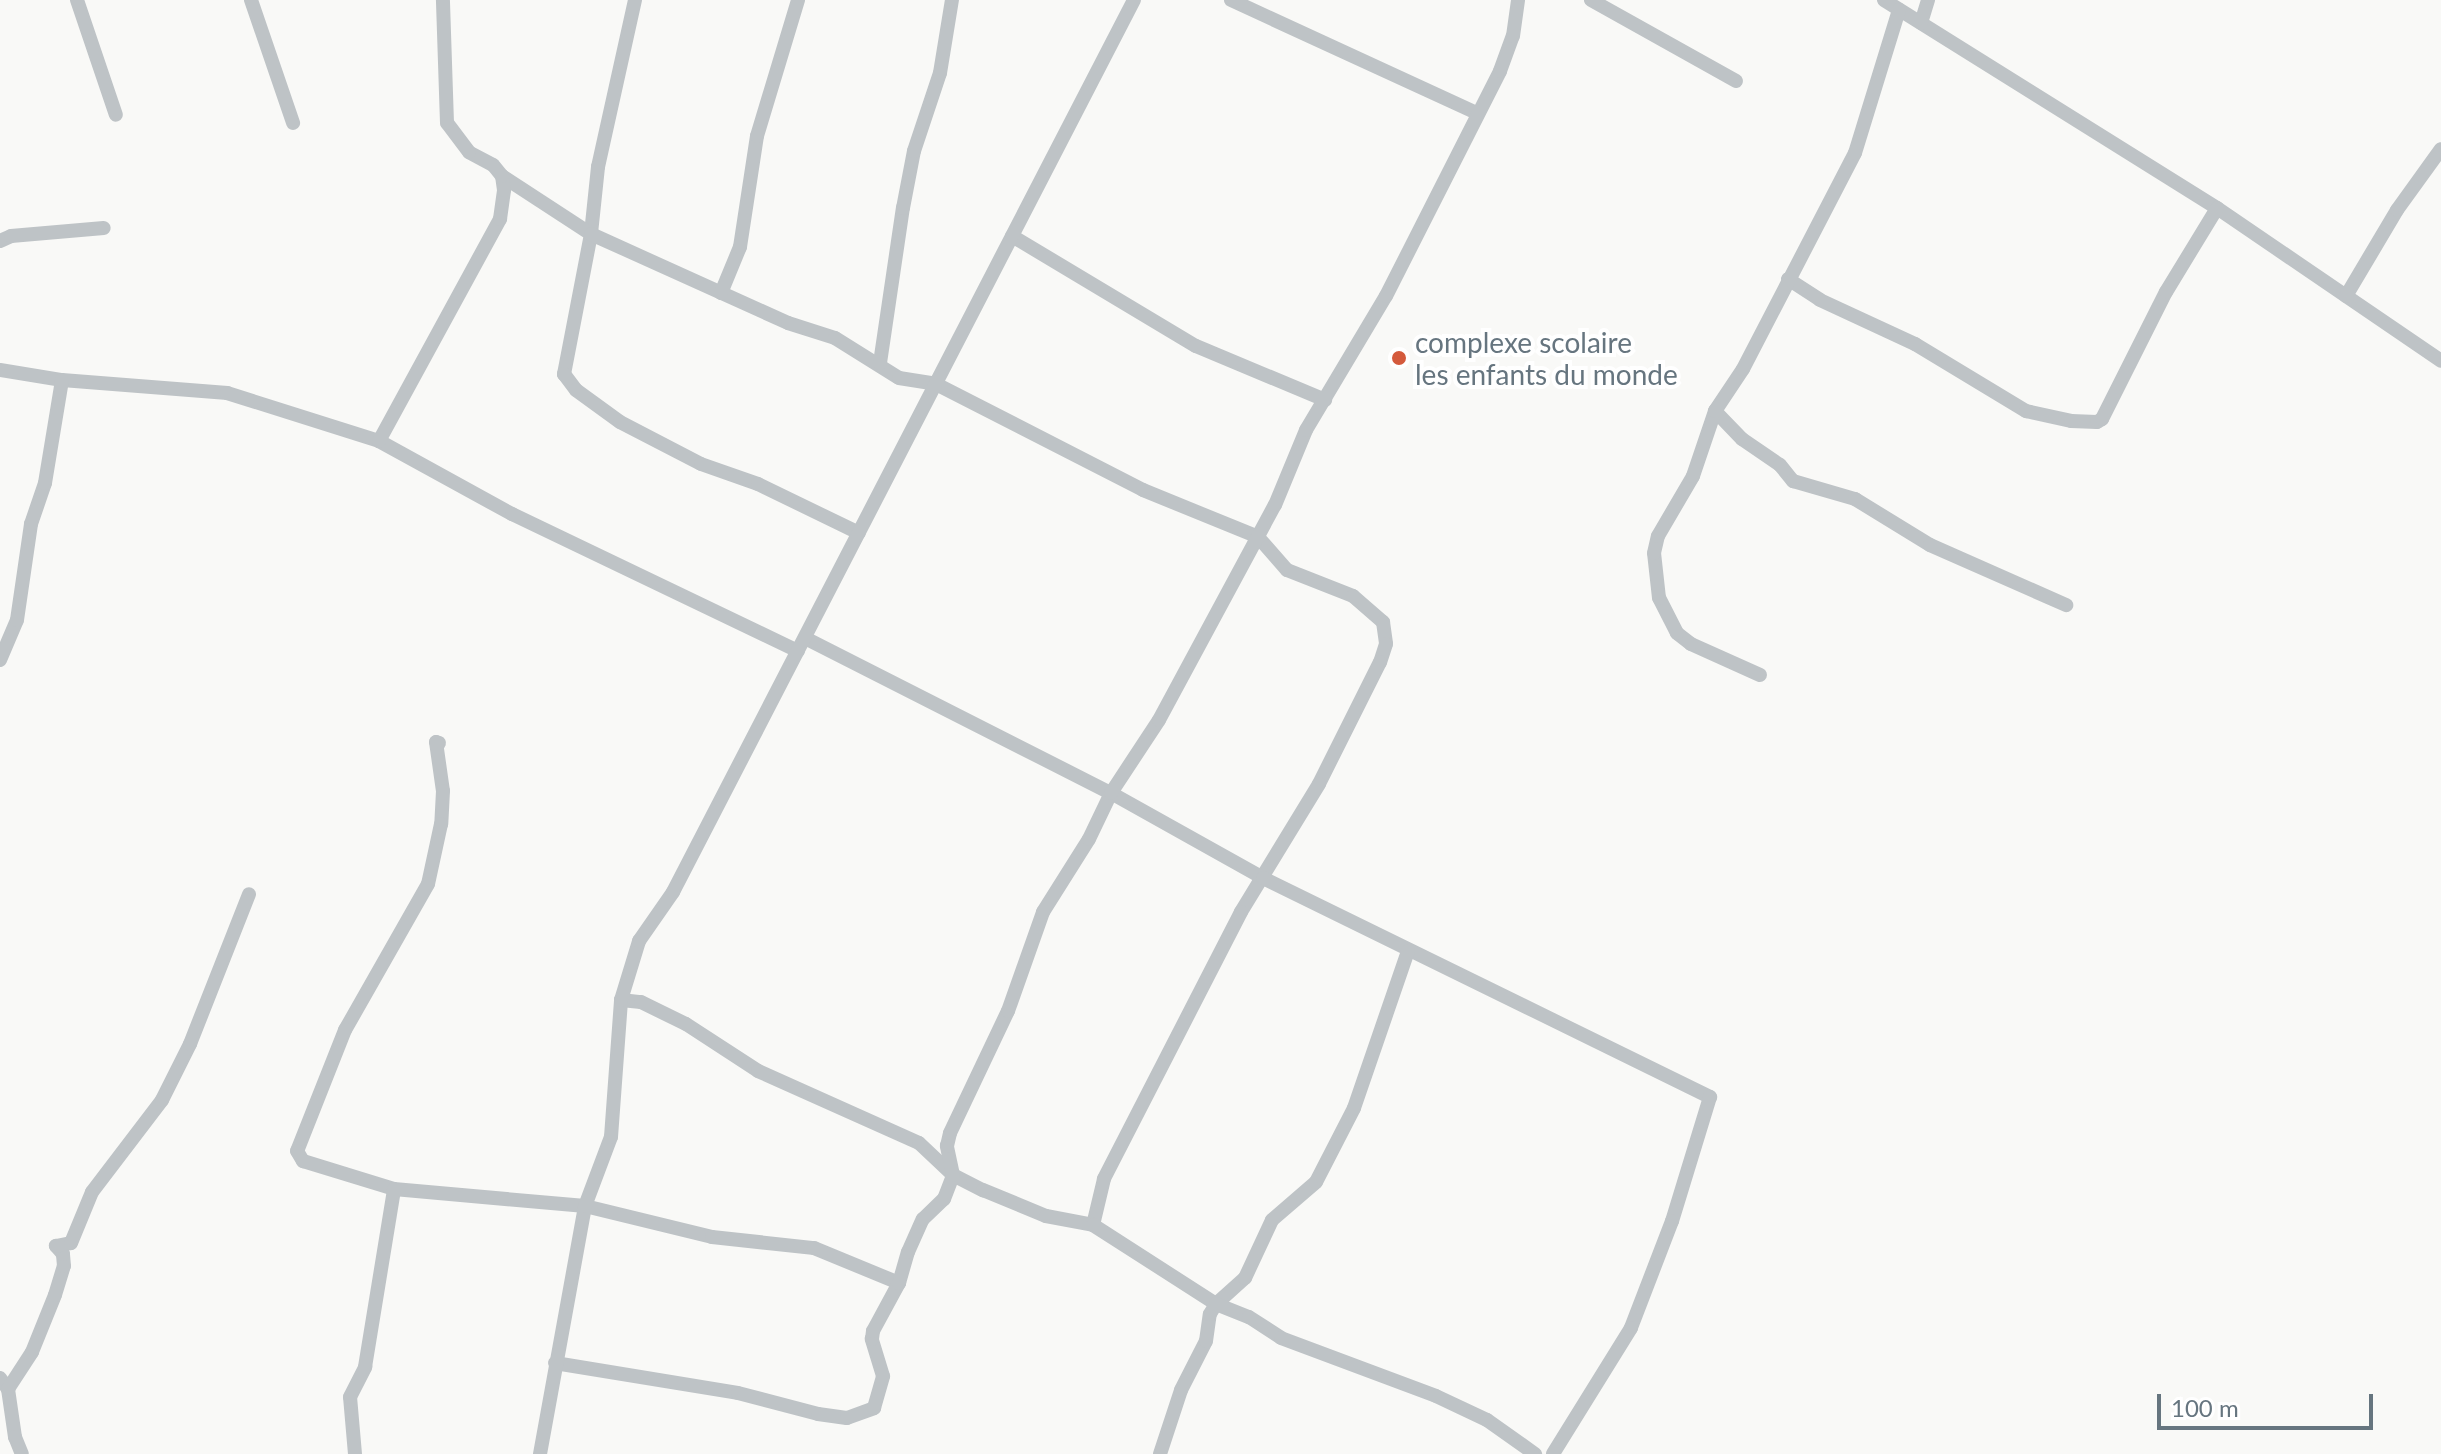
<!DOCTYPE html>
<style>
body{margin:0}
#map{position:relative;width:2441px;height:1454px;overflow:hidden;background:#f9f9f7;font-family:Lato,sans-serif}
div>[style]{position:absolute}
.minor>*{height:14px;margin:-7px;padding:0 7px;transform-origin:7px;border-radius:7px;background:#bec3c6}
.dots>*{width:22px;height:22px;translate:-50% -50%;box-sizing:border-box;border:4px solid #fff;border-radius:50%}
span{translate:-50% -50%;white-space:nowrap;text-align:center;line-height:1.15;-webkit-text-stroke:8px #fff;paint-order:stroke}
.poi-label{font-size:28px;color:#66757f}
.left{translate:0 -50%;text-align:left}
.scale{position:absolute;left:2157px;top:1394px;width:216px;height:36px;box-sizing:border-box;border:4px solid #66757f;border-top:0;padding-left:10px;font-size:24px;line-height:28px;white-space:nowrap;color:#66757f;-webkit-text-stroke:6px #fff;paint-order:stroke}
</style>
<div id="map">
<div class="minor">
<div style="left:77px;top:0;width:121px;rotate:71.3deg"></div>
<div style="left:251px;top:0;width:130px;rotate:71.1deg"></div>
<div style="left:635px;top:0;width:171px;rotate:102.5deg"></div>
<div style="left:598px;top:167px;width:67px;rotate:96deg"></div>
<div style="left:591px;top:234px;width:143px;rotate:100.9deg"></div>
<div style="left:564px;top:374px;width:20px;rotate:53deg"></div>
<div style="left:576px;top:390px;width:54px;rotate:36deg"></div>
<div style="left:620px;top:422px;width:91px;rotate:27.4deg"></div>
<div style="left:701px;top:464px;width:60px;rotate:19.3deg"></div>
<div style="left:758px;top:484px;width:112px;rotate:25.9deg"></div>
<div style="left:1231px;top:0;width:271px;rotate:24.7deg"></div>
<div style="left:1591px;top:0;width:166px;rotate:29.2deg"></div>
<div style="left:1884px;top:0;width:393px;rotate:32deg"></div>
<div style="left:2217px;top:208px;width:271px;rotate:34.3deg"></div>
<div style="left:1921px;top:23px;width:24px;rotate:-73deg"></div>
<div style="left:502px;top:176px;width:106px;rotate:33.1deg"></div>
<div style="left:591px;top:234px;width:216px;rotate:24.3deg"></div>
<div style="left:788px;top:323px;width:49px;rotate:17.7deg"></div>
<div style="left:835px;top:338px;width:75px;rotate:32deg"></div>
<div style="left:899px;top:378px;width:37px;rotate:9deg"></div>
<div style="left:936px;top:384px;width:233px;rotate:27.1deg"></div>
<div style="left:1143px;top:490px;width:124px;rotate:22.2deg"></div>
<div style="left:1258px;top:537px;width:44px;rotate:48.7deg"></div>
<div style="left:1287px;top:570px;width:71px;rotate:21.5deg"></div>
<div style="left:1353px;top:596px;width:40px;rotate:41deg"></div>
<div style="left:1383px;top:622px;width:22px;rotate:82deg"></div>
<div style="left:1386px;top:644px;width:19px;rotate:108deg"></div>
<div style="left:1380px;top:662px;width:136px;rotate:116.6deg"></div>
<div style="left:1319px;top:784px;width:150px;rotate:121.4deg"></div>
<div style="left:1241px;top:912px;width:300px;rotate:117.2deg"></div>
<div style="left:1104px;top:1179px;width:47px;rotate:103.4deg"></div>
<div style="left:1012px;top:236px;width:214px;rotate:30.9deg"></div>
<div style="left:1196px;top:346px;width:140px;rotate:22.7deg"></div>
<div style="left:0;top:241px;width:12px;rotate:-24deg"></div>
<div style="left:11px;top:236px;width:93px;rotate:-4.9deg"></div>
<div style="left:1788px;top:279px;width:38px;rotate:33deg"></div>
<div style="left:1820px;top:300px;width:105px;rotate:24.9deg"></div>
<div style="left:1915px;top:344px;width:130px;rotate:31.1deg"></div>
<div style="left:2026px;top:411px;width:46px;rotate:12.5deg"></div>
<div style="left:2071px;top:421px;width:26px;rotate:2deg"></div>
<div style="left:2097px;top:422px;width:6px;rotate:-31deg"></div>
<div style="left:2102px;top:419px;width:142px;rotate:-63.3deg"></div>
<div style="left:2166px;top:292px;width:98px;rotate:-58.7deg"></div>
<div style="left:721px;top:293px;width:50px;rotate:-67.6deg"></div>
<div style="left:740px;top:247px;width:112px;rotate:-81.3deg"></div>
<div style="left:757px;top:136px;width:142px;rotate:-73.2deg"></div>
<div style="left:2346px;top:296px;width:100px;rotate:-59.3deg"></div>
<div style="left:2397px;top:210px;width:75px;rotate:-54.2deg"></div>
<div style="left:880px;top:363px;width:157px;rotate:-81.6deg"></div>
<div style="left:903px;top:208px;width:58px;rotate:-79.1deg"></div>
<div style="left:914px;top:151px;width:82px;rotate:-71.6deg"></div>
<div style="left:940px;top:73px;width:74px;rotate:-80.7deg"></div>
<div style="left:0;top:370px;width:63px;rotate:9.2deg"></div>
<div style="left:62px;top:380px;width:166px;rotate:4.5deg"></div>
<div style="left:227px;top:393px;width:159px;rotate:17.5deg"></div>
<div style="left:379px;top:441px;width:152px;rotate:28.8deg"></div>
<div style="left:512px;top:514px;width:317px;rotate:25.6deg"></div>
<div style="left:1715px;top:411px;width:39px;rotate:46deg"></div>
<div style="left:1742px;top:439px;width:46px;rotate:34.4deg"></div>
<div style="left:1780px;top:465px;width:21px;rotate:51deg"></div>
<div style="left:1793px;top:481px;width:65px;rotate:16.2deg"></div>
<div style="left:1855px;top:499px;width:88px;rotate:31.5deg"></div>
<div style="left:1930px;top:545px;width:149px;rotate:23.8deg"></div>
<div style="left:379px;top:441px;width:253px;rotate:-61.4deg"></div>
<div style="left:500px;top:219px;width:29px;rotate:-82deg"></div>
<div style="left:504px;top:190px;width:14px;rotate:-98deg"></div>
<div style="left:502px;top:176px;width:14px;rotate:-129deg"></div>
<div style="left:493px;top:165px;width:27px;rotate:-152deg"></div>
<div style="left:469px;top:152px;width:36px;rotate:-127deg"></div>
<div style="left:447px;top:123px;width:123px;rotate:-91.9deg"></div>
<div style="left:805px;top:638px;width:343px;rotate:26.9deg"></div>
<div style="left:1111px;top:793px;width:174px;rotate:29.2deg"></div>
<div style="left:1263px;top:878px;width:498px;rotate:26.1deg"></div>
<div style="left:1710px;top:1097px;width:130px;rotate:107deg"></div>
<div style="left:1672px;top:1221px;width:115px;rotate:111deg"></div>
<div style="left:1631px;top:1328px;width:148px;rotate:121.8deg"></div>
<div style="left:0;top:660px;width:43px;rotate:-67deg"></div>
<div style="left:17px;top:620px;width:97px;rotate:-81.7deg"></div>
<div style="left:31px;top:524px;width:43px;rotate:-71.1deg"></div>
<div style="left:45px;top:483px;width:104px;rotate:-80.6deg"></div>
<div style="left:1760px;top:675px;width:76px;rotate:-155.8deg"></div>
<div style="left:1691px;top:644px;width:18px;rotate:-142deg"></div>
<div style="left:1677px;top:633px;width:39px;rotate:-117deg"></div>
<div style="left:1659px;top:598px;width:45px;rotate:-96.3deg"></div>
<div style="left:1654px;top:553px;width:17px;rotate:-77deg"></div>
<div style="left:1658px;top:536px;width:69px;rotate:-59.7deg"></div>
<div style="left:1693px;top:476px;width:69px;rotate:-71.3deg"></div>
<div style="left:1715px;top:411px;width:50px;rotate:-56.3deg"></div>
<div style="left:1743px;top:369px;width:243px;rotate:-62.6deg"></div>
<div style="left:1855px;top:153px;width:150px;rotate:-72.9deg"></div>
<div style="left:439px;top:743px;width:3px;rotate:-162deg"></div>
<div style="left:436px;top:742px;width:49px;rotate:81.9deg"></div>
<div style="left:443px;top:791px;width:33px;rotate:93deg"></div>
<div style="left:441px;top:824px;width:61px;rotate:102.2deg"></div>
<div style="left:428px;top:884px;width:168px;rotate:119.6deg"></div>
<div style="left:345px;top:1030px;width:130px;rotate:111.6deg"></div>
<div style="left:297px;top:1151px;width:12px;rotate:59deg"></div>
<div style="left:303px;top:1161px;width:95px;rotate:17.1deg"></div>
<div style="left:394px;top:1189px;width:192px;rotate:5.1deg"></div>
<div style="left:585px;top:1206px;width:131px;rotate:13.7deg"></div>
<div style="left:712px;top:1237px;width:103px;rotate:6.2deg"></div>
<div style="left:814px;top:1248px;width:92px;rotate:22.4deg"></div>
<div style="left:621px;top:1000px;width:20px;rotate:6deg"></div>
<div style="left:641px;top:1002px;width:50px;rotate:26.1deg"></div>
<div style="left:686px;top:1024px;width:86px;rotate:33.1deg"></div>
<div style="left:758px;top:1071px;width:176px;rotate:24.1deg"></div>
<div style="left:919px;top:1143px;width:47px;rotate:43.3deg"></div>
<div style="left:953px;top:1175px;width:34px;rotate:27deg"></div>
<div style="left:983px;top:1190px;width:68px;rotate:22.4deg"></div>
<div style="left:1046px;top:1216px;width:48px;rotate:10.8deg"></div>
<div style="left:1093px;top:1225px;width:146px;rotate:32.7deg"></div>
<div style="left:1216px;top:1304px;width:39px;rotate:-42deg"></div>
<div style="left:1245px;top:1278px;width:64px;rotate:-65deg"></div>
<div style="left:1272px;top:1220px;width:58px;rotate:-40.8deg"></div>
<div style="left:1316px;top:1182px;width:83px;rotate:-62.8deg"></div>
<div style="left:1354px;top:1108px;width:166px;rotate:-71deg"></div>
<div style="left:555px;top:1363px;width:185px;rotate:9.3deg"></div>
<div style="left:738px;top:1393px;width:83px;rotate:14.7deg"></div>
<div style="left:818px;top:1414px;width:29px;rotate:8deg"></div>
<div style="left:847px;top:1418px;width:29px;rotate:-20deg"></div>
<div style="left:874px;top:1408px;width:33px;rotate:-74deg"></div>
<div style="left:883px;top:1376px;width:39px;rotate:-107deg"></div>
<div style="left:872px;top:1339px;width:8px;rotate:-83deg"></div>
<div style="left:873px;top:1331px;width:55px;rotate:-61.6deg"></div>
<div style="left:899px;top:1283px;width:32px;rotate:-74deg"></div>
<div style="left:908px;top:1252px;width:36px;rotate:-66deg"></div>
<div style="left:923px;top:1219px;width:29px;rotate:-44deg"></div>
<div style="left:944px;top:1199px;width:26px;rotate:-69deg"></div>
<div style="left:953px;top:1175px;width:30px;rotate:-102deg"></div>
<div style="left:947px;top:1146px;width:13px;rotate:-77deg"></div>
<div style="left:950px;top:1133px;width:135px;rotate:-64.6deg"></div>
<div style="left:1008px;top:1011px;width:105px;rotate:-70.5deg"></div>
<div style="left:1043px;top:912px;width:86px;rotate:-57.8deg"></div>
<div style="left:1089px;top:839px;width:51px;rotate:-64.4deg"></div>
<div style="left:1111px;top:793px;width:87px;rotate:-56.7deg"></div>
<div style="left:1159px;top:720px;width:244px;rotate:-61.7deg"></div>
<div style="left:1275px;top:505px;width:81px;rotate:-67.5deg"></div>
<div style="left:1306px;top:430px;width:156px;rotate:-59.2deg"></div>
<div style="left:1386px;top:296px;width:252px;rotate:-63.1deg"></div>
<div style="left:1500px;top:71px;width:37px;rotate:-70deg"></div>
<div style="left:1513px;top:36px;width:36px;rotate:-82deg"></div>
<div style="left:0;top:1378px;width:14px;rotate:54deg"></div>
<div style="left:8px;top:1389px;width:49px;rotate:81.7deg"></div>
<div style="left:15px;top:1437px;width:18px;rotate:68deg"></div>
<div style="left:8px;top:1389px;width:44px;rotate:-57deg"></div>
<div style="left:32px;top:1352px;width:61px;rotate:-68deg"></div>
<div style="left:55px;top:1295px;width:30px;rotate:-73deg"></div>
<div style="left:64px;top:1266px;width:12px;rotate:-95deg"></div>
<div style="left:63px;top:1254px;width:11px;rotate:-131deg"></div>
<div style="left:56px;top:1246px;width:15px;rotate:-11deg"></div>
<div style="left:71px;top:1243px;width:55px;rotate:-67.6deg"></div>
<div style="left:92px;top:1192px;width:116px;rotate:-52.7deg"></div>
<div style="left:162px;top:1100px;width:63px;rotate:-63.4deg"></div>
<div style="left:190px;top:1044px;width:161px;rotate:-68.5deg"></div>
<div style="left:355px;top:1454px;width:57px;rotate:-95deg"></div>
<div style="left:350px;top:1397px;width:34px;rotate:-63deg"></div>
<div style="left:365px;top:1367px;width:180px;rotate:-80.7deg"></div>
<div style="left:540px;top:1454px;width:252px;rotate:-79.7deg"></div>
<div style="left:585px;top:1206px;width:74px;rotate:-69.4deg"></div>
<div style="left:611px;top:1137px;width:137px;rotate:-85.8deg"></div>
<div style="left:621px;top:1000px;width:62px;rotate:-73deg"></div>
<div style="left:639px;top:941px;width:60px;rotate:-55.2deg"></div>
<div style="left:673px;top:892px;width:1004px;rotate:-62.67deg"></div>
<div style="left:1160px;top:1454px;width:67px;rotate:-71.8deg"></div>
<div style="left:1181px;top:1390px;width:55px;rotate:-63deg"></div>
<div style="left:1206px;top:1341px;width:27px;rotate:-82deg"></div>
<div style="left:1210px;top:1314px;width:12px;rotate:-59deg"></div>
<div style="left:1216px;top:1304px;width:35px;rotate:22deg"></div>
<div style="left:1249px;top:1317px;width:38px;rotate:33deg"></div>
<div style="left:1281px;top:1338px;width:165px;rotate:20.5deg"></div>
<div style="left:1436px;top:1396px;width:56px;rotate:25.2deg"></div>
<div style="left:1487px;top:1420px;width:59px;rotate:35.3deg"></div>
</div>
<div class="dots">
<div style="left:1399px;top:358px;background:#d45a3c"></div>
</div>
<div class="poi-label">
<span class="left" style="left:1415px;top:358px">complexe scolaire<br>les enfants du monde</span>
</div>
<div class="scale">100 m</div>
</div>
